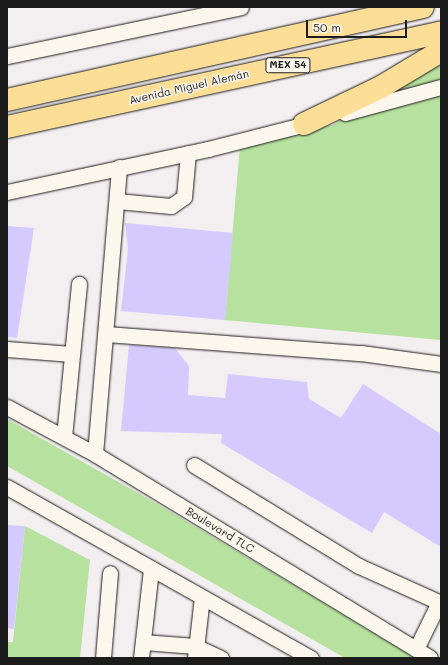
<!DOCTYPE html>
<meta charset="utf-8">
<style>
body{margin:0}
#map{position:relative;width:448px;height:665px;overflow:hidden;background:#f3eeef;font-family:Mali,sans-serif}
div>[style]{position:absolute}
.green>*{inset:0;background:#b6e19f}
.building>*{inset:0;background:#d4cafd}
.roads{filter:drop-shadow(0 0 1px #1c1c1c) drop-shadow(0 0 1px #1c1c1c)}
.minor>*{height:15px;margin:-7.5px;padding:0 7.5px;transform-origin:7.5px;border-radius:7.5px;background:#fbf7ec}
.highway>*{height:22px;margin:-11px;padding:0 11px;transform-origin:11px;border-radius:11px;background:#fcde96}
span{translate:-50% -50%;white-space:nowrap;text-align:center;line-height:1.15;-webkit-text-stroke:3px #fbf7ec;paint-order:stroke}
.shield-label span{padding:1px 3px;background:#fbf7ec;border:1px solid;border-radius:3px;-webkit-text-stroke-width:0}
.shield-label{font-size:10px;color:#1c1c1c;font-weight:700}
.street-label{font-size:11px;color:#1c1c1c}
.frame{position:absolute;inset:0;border:8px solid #1c1c1c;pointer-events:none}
.scale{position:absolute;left:306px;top:20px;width:101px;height:18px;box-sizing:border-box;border:2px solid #1c1c1c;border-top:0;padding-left:5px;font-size:12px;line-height:14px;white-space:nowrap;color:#1c1c1c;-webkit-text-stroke:3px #fbf7ec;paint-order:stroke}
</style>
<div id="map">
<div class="green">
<div style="clip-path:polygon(441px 57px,441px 340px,225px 320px,240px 146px,333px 125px)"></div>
<div style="clip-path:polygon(7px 419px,154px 502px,416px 658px,345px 658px,7px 466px)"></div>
<div style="clip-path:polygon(25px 526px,90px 560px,80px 658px,7px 658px,7px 642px,13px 642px)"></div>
</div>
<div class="building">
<div style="clip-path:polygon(125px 223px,233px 233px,225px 320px,121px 311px,128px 249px)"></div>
<div style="clip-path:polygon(7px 226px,34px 228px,17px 338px,7px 337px)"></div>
<div style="clip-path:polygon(129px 345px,175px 348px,189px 366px,188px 395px,225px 398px,228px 374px,307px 382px,309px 399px,341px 418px,363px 384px,441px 434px,441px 547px,384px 512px,372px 533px,221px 443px,222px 434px,121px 431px)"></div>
<div style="clip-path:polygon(7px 525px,25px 526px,14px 629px,7px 628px)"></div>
</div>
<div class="roads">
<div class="minor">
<div style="left:7px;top:56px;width:239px;rotate:-11.8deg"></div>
<div style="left:345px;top:113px;width:99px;rotate:-15.2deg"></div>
<div style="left:7px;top:192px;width:206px;rotate:-12.1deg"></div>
<div style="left:208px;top:149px;width:109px;rotate:-14.3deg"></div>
<div style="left:117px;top:201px;width:54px;rotate:5.3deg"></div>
<div style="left:171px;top:206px;width:16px;rotate:-35deg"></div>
<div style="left:184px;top:197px;width:44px;rotate:-84.8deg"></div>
<div style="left:106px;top:334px;width:256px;rotate:4.3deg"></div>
<div style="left:361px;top:353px;width:81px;rotate:7.8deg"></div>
<div style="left:7px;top:349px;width:65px;rotate:4.4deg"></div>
<div style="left:7px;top:407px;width:100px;rotate:28.1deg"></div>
<div style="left:95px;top:454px;width:392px;rotate:31.3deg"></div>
<div style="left:64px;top:437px;width:154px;rotate:-84.4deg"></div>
<div style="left:95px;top:454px;width:288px;rotate:-85.2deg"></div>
<div style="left:194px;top:465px;width:193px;rotate:31.5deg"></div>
<div style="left:359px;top:566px;width:90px;rotate:24.3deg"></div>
<div style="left:7px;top:487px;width:349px;rotate:29.4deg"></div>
<div style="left:143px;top:642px;width:52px;rotate:4.4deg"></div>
<div style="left:195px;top:646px;width:29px;rotate:25deg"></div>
<div style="left:416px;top:649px;width:52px;rotate:-63.9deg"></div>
<div style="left:103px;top:658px;width:85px;rotate:-85.3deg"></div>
<div style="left:141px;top:658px;width:90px;rotate:-83.6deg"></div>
<div style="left:195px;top:658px;width:61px;rotate:-83.5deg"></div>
</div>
<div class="highway">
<div style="left:7px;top:100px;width:426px;rotate:-12.6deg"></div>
<div style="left:304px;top:124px;width:85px;rotate:-25.7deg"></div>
<div style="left:381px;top:87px;width:70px;rotate:-31deg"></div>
<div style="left:7px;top:127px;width:444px;rotate:-12.3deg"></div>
</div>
</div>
<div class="shield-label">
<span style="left:288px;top:65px">MEX 54</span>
</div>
<div class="street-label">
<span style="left:189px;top:87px;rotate:-13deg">Avenida Miguel Alemán</span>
<span style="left:220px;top:530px;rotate:31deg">Boulevard TLC</span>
</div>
<div class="frame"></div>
<div class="scale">50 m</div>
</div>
